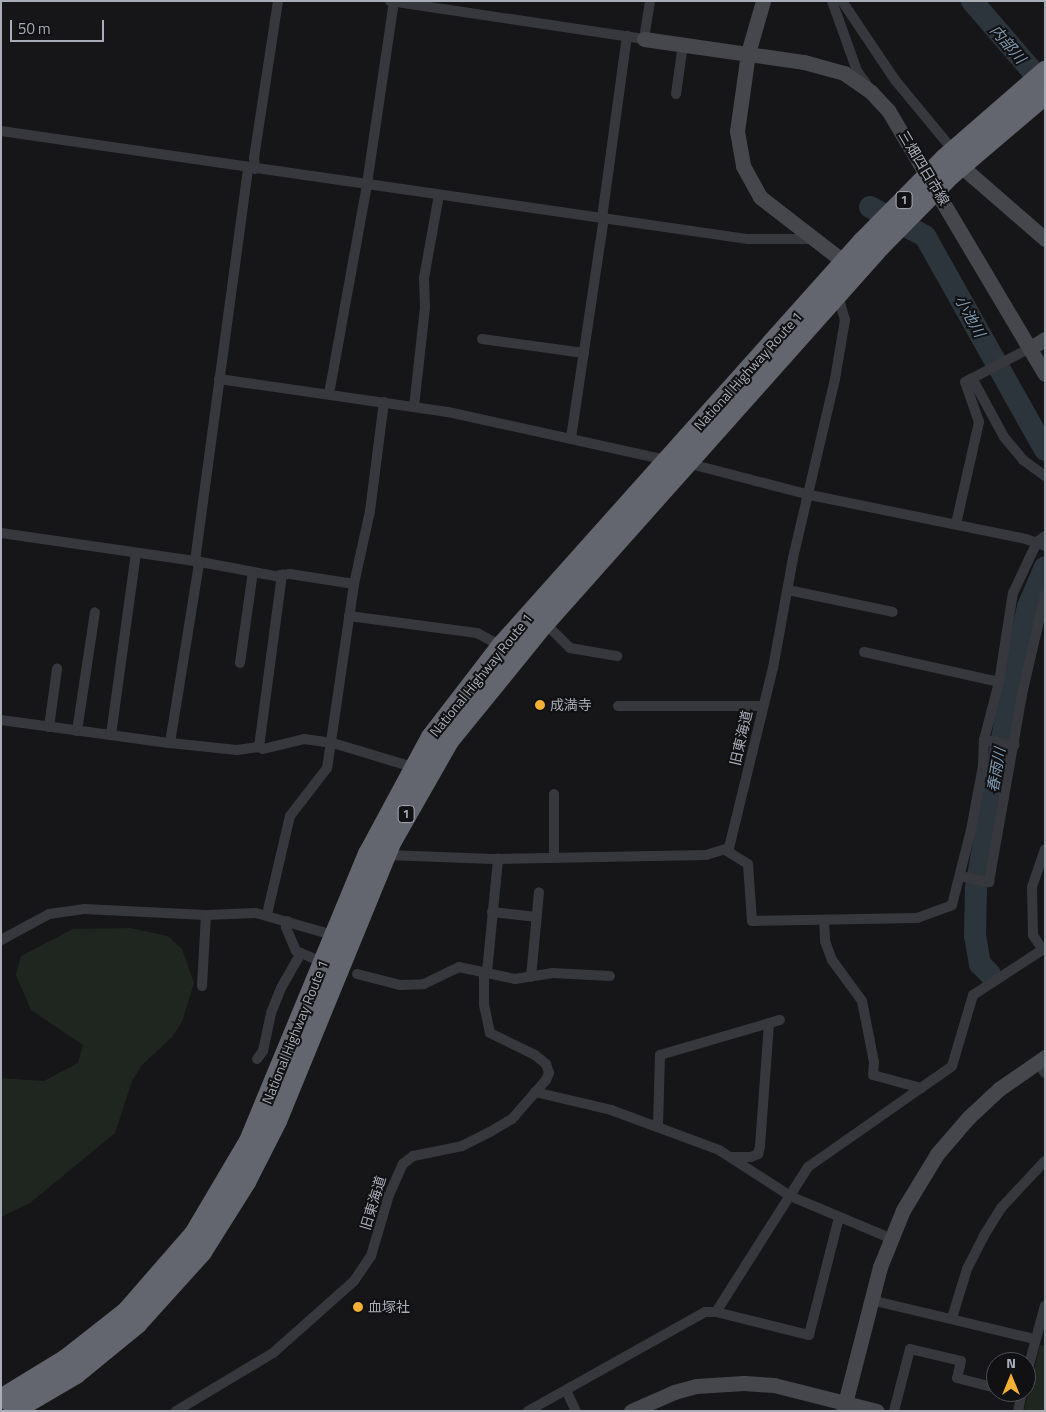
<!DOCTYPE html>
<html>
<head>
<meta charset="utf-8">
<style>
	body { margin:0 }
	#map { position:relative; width:1046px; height:1412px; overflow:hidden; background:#161618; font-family:"Titillium Web","Noto Sans JP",sans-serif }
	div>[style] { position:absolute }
	.green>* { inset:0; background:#1e261f }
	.river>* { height:22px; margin:-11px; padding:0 11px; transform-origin:11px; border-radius:11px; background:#2c353c }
	.street>* { height:10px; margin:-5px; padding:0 5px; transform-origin:5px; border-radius:5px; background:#37383d }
	.secondary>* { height:15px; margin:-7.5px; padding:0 7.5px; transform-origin:7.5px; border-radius:7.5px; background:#45474d }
	.highway>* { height:20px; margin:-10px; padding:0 10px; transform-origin:10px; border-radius:10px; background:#63666e }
	.highway-bridge>* { height:20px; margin:-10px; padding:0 10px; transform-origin:10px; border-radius:10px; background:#63666e }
	.dots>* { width:14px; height:14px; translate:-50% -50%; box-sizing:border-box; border:2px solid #111113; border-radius:50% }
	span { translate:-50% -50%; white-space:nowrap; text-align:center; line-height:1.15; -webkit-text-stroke:4px #111113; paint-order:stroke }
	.shield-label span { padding:1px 4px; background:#111113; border:1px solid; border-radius:4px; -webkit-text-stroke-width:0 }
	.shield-label { font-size:12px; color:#a8adb8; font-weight:700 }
	.street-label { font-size:14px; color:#a8adb8 }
	.poi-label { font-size:14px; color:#a8adb8 }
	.left { translate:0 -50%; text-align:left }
	.water-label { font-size:15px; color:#7f9bb3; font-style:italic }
	.frame { position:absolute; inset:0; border:2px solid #a8adb8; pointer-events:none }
	.north { position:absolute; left:986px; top:1352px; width:50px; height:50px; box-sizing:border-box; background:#111113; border:1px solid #4d4f55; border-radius:50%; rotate:0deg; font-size:14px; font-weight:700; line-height:20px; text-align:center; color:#a8adb8 }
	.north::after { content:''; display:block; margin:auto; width:18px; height:22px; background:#f2b134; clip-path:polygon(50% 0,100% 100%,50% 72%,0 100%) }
	.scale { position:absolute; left:10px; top:20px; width:94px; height:22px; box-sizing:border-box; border:2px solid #a8adb8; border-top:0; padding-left:6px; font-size:15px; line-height:18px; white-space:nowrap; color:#a8adb8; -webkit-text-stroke:4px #111113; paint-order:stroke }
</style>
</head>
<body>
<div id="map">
	<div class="green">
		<div style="clip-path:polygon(130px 928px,168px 936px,182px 949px,194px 983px,182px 1022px,172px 1037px,142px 1065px,132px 1081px,115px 1133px,30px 1203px,1px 1217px,1px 1078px,44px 1081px,78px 1063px,83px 1045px,31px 1010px,16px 975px,21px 956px,73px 929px)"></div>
		<div style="clip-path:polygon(1040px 1345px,1045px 1346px,1045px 1411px,1024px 1411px)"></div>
	</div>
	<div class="river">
		<div style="left:972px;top:1px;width:112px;rotate:49.3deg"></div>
		<div style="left:870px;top:207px;width:62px;rotate:27.8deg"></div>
		<div style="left:925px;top:236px;width:245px;rotate:60.7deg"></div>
		<div style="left:990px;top:974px;width:14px;rotate:-135deg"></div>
		<div style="left:980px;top:964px;width:28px;rotate:-100deg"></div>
		<div style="left:975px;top:936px;width:48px;rotate:-88.8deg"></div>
		<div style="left:976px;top:888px;width:216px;rotate:-80.1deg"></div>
		<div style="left:1013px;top:675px;width:70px;rotate:-77.6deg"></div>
		<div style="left:1028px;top:607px;width:43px;rotate:-67deg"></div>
	</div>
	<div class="street">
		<div style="left:390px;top:1px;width:257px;rotate:8.5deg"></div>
		<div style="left:644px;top:39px;width:38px;rotate:-81deg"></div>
		<div style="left:832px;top:1px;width:74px;rotate:70.3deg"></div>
		<div style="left:857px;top:71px;width:17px;rotate:54deg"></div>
		<div style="left:842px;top:1px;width:95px;rotate:56.1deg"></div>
		<div style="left:895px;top:80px;width:91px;rotate:50.4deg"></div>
		<div style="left:676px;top:94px;width:50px;rotate:-82deg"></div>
		<div style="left:1px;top:131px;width:755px;rotate:8.23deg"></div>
		<div style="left:748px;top:239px;width:67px"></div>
		<div style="left:255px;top:169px;width:11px;rotate:-95deg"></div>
		<div style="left:254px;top:158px;width:159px;rotate:-81.3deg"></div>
		<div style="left:602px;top:218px;width:184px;rotate:-82.2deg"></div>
		<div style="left:482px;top:339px;width:103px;rotate:7.8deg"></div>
		<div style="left:972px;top:378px;width:67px;rotate:61.5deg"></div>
		<div style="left:1004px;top:437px;width:30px;rotate:50deg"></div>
		<div style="left:1023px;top:460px;width:27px;rotate:36deg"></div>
		<div style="left:219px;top:379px;width:231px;rotate:8.2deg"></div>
		<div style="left:448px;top:412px;width:224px;rotate:12.4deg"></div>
		<div style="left:329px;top:394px;width:213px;rotate:-79.7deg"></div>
		<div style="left:367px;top:184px;width:184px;rotate:-81.6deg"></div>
		<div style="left:414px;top:407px;width:101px;rotate:-83.7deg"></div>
		<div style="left:425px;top:307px;width:29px;rotate:-92deg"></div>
		<div style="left:424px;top:278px;width:84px;rotate:-79.8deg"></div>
		<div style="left:571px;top:438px;width:222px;rotate:-81.5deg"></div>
		<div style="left:687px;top:463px;width:127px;rotate:14.6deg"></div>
		<div style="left:810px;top:495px;width:220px;rotate:11.5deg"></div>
		<div style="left:1026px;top:539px;width:20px;rotate:20deg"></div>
		<div style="left:956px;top:524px;width:105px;rotate:-77.3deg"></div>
		<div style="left:979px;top:422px;width:42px;rotate:-109.3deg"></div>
		<div style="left:965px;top:382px;width:76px;rotate:-27.6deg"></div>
		<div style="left:1px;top:533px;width:196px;rotate:8.2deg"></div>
		<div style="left:195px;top:561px;width:81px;rotate:10.6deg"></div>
		<div style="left:275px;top:576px;width:15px;rotate:-8deg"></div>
		<div style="left:290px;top:574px;width:65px;rotate:8.9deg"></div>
		<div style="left:354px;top:584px;width:186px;rotate:98.3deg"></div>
		<div style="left:327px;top:768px;width:61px;rotate:127.6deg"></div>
		<div style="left:290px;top:816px;width:101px;rotate:103.2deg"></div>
		<div style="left:195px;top:561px;width:397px;rotate:-82.3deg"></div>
		<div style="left:354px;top:584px;width:75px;rotate:-77.6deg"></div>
		<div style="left:370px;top:511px;width:110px;rotate:-82.7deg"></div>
		<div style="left:788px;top:590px;width:107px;rotate:11.8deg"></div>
		<div style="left:349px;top:616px;width:129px;rotate:7.6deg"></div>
		<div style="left:477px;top:633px;width:27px;rotate:28deg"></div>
		<div style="left:545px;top:623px;width:35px;rotate:45deg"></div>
		<div style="left:570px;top:648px;width:48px;rotate:9.7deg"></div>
		<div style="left:864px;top:652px;width:138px;rotate:12.5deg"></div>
		<div style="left:240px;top:663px;width:92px;rotate:-81.9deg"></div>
		<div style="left:618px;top:706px;width:145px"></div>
		<div style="left:1px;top:720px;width:171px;rotate:7.8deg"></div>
		<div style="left:170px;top:743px;width:67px;rotate:6deg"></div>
		<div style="left:237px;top:750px;width:22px;rotate:-8deg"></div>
		<div style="left:259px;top:747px;width:174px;rotate:-82.4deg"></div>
		<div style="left:49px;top:727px;width:59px;rotate:-82.1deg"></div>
		<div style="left:77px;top:731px;width:120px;rotate:-81.4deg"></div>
		<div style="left:111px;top:735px;width:184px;rotate:-82.2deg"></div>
		<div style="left:984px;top:740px;width:31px;rotate:9deg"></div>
		<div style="left:170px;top:743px;width:182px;rotate:-80.8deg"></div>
		<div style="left:259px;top:747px;width:4px;rotate:27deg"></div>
		<div style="left:263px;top:749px;width:42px;rotate:-13.7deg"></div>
		<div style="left:304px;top:739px;width:29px;rotate:8deg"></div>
		<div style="left:333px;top:743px;width:87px;rotate:16.8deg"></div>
		<div style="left:727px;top:851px;width:25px;rotate:32deg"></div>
		<div style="left:748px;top:864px;width:57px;rotate:86deg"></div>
		<div style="left:752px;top:921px;width:165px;rotate:-1deg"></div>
		<div style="left:917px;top:918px;width:37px;rotate:-20deg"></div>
		<div style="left:952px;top:905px;width:77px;rotate:-75.8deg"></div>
		<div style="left:971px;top:830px;width:65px;rotate:-79.4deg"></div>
		<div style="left:983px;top:766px;width:26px;rotate:-88deg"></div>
		<div style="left:984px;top:740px;width:60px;rotate:-75.5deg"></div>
		<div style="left:999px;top:682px;width:90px;rotate:-81.1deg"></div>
		<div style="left:1013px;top:593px;width:56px;rotate:-64.8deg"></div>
		<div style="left:1037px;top:542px;width:10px;rotate:-37deg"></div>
		<div style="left:387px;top:855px;width:106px;rotate:2.2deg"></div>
		<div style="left:493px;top:859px;width:213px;rotate:-1.1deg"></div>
		<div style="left:706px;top:855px;width:24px;rotate:-17deg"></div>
		<div style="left:729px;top:848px;width:185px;rotate:-76.3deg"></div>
		<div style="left:773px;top:668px;width:112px;rotate:-79.7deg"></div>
		<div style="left:793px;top:558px;width:184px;rotate:-76.8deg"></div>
		<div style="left:835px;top:379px;width:60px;rotate:-80.4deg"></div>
		<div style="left:845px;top:320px;width:26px;rotate:-106deg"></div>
		<div style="left:554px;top:857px;width:63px;rotate:-90deg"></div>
		<div style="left:960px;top:876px;width:30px;rotate:12deg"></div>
		<div style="left:989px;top:882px;width:191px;rotate:-80deg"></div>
		<div style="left:1022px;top:694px;width:102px;rotate:-76.9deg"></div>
		<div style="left:492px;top:912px;width:45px;rotate:6.3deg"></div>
		<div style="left:824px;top:920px;width:21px;rotate:87deg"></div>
		<div style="left:825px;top:941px;width:20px;rotate:70deg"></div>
		<div style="left:832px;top:960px;width:51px;rotate:53.8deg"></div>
		<div style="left:862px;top:1001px;width:62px;rotate:78.9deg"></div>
		<div style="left:874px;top:1062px;width:13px;rotate:94deg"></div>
		<div style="left:873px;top:1075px;width:50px;rotate:15.2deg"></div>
		<div style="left:1px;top:940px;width:55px;rotate:-28.4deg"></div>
		<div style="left:49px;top:914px;width:35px;rotate:-8deg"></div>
		<div style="left:84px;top:909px;width:122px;rotate:2.8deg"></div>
		<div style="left:206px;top:915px;width:50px;rotate:-2.3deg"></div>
		<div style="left:256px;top:913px;width:83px;rotate:16deg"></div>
		<div style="left:1043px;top:950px;width:18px;rotate:-124deg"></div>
		<div style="left:1033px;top:935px;width:48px;rotate:-91.2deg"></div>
		<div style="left:1032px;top:887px;width:40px;rotate:-71.1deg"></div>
		<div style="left:301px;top:953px;width:13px;rotate:23deg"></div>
		<div style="left:487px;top:972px;width:114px;rotate:-84.4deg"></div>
		<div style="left:357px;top:974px;width:44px;rotate:14.3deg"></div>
		<div style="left:400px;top:985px;width:24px;rotate:-2deg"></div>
		<div style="left:424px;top:984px;width:39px;rotate:-26deg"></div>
		<div style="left:459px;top:967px;width:57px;rotate:12.1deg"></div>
		<div style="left:515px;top:979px;width:37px;rotate:-9deg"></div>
		<div style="left:552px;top:973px;width:58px;rotate:3deg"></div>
		<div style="left:531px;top:977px;width:85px;rotate:-84.6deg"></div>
		<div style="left:202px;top:986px;width:71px;rotate:-86.8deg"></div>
		<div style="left:257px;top:1059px;width:10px;rotate:-53deg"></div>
		<div style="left:263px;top:1051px;width:39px;rotate:-78deg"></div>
		<div style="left:271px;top:1013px;width:27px;rotate:-68deg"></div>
		<div style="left:281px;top:988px;width:40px;rotate:-60.3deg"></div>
		<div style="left:301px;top:953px;width:5px;rotate:-158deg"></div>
		<div style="left:296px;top:951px;width:26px;rotate:-113deg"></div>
		<div style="left:286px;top:927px;width:6px;rotate:-72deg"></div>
		<div style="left:1037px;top:1062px;width:14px;rotate:54deg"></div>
		<div style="left:535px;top:1092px;width:78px;rotate:13.3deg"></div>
		<div style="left:611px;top:1110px;width:115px;rotate:20.3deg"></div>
		<div style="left:719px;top:1150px;width:85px;rotate:32.9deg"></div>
		<div style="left:790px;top:1196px;width:108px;rotate:22.8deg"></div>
		<div style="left:658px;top:1126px;width:71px;rotate:-88.4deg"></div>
		<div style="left:660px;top:1055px;width:125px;rotate:-16.3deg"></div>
		<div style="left:733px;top:1157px;width:18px"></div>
		<div style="left:751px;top:1157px;width:8px;rotate:-23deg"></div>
		<div style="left:758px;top:1154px;width:8px;rotate:-76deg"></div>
		<div style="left:760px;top:1146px;width:123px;rotate:-85.8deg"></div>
		<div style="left:871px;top:1300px;width:169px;rotate:13.4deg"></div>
		<div style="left:716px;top:1312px;width:172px;rotate:-57.6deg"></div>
		<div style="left:808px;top:1167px;width:176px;rotate:-35deg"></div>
		<div style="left:952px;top:1066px;width:74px;rotate:-73.5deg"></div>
		<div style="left:973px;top:995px;width:86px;rotate:-33.1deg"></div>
		<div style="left:952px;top:1318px;width:51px;rotate:-73deg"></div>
		<div style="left:967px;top:1269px;width:36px;rotate:-63deg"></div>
		<div style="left:983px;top:1237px;width:34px;rotate:-58deg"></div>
		<div style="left:1001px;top:1208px;width:64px;rotate:-46.9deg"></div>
		<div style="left:1026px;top:1376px;width:73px;rotate:-75deg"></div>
		<div style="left:566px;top:1390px;width:23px;rotate:65deg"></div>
		<div style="left:1010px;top:1392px;width:12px;rotate:14deg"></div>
		<div style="left:176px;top:1411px;width:113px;rotate:-30.9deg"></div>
		<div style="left:273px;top:1353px;width:108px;rotate:-41.6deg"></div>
		<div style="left:354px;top:1281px;width:30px;rotate:-56deg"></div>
		<div style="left:371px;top:1256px;width:64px;rotate:-73.6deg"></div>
		<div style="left:389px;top:1195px;width:34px;rotate:-66deg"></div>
		<div style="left:403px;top:1164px;width:13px;rotate:-39deg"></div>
		<div style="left:413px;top:1156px;width:50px;rotate:-11.5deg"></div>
		<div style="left:462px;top:1146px;width:31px;rotate:-27deg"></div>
		<div style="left:490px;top:1132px;width:26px;rotate:-31deg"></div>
		<div style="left:512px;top:1119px;width:52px;rotate:-48.9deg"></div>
		<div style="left:546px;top:1080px;width:8px;rotate:-67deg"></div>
		<div style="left:549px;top:1073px;width:9px;rotate:-108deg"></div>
		<div style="left:546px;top:1064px;width:14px;rotate:-141deg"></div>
		<div style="left:535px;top:1055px;width:50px;rotate:-153.9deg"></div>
		<div style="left:490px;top:1033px;width:29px;rotate:-102deg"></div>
		<div style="left:484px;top:1005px;width:34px;rotate:-90deg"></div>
		<div style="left:528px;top:1411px;width:203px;rotate:-29.2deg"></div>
		<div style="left:705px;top:1312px;width:11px"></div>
		<div style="left:716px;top:1312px;width:96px;rotate:13.9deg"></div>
		<div style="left:809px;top:1335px;width:122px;rotate:-75.7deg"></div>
		<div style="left:894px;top:1411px;width:64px;rotate:-75.5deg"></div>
		<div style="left:910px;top:1349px;width:52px;rotate:13.2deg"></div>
		<div style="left:961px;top:1361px;width:17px;rotate:103deg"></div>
		<div style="left:957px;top:1378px;width:40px;rotate:14.4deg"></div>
		<div style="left:1018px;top:1411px;width:19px;rotate:-78deg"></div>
	</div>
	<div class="secondary">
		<div style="left:763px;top:1px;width:54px;rotate:106.1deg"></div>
		<div style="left:748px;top:53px;width:79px;rotate:98deg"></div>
		<div style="left:737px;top:131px;width:36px;rotate:80deg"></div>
		<div style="left:743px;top:166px;width:35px;rotate:61deg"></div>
		<div style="left:760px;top:197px;width:106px;rotate:37.7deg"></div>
		<div style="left:644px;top:39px;width:162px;rotate:8.2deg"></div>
		<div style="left:804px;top:62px;width:41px;rotate:15.4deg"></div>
		<div style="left:844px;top:73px;width:33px;rotate:35deg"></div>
		<div style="left:871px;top:92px;width:25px;rotate:47deg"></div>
		<div style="left:888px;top:110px;width:307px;rotate:59.3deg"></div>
		<div style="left:961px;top:166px;width:111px;rotate:41deg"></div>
		<div style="left:1032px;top:347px;width:15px;rotate:-32deg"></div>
		<div style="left:631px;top:1411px;width:47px;rotate:-23.8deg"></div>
		<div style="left:674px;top:1392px;width:23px;rotate:-15deg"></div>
		<div style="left:696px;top:1386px;width:48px;rotate:-3.6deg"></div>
		<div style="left:744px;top:1383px;width:30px;rotate:4deg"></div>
		<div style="left:774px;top:1385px;width:106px;rotate:14.2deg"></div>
		<div style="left:843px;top:1411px;width:149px;rotate:-75.6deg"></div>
		<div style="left:880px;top:1267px;width:61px;rotate:-68deg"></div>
		<div style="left:903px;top:1210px;width:66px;rotate:-58.7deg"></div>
		<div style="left:937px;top:1154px;width:48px;rotate:-49.3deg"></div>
		<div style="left:968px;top:1118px;width:42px;rotate:-43.1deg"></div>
		<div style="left:999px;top:1089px;width:56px;rotate:-34.8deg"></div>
	</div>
	<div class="highway">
		<div style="left:945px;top:158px;width:133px;rotate:-41deg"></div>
		<div style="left:951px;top:175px;width:123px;rotate:-40.4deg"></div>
		<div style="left:1px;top:1399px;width:76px;rotate:-31.6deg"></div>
		<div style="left:66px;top:1359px;width:76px;rotate:-38.1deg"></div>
		<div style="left:126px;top:1312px;width:103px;rotate:-48.9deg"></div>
		<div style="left:194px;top:1234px;width:108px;rotate:-59.4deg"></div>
		<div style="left:249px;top:1141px;width:311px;rotate:-67.5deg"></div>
		<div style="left:368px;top:854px;width:133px;rotate:-61.7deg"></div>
		<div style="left:431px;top:737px;width:115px;rotate:-52.4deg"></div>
		<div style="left:501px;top:646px;width:542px;rotate:-48.22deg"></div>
		<div style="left:13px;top:1411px;width:73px;rotate:-30.4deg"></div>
		<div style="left:76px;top:1374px;width:79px;rotate:-39.3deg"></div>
		<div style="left:137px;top:1324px;width:97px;rotate:-47.9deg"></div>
		<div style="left:202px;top:1252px;width:83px;rotate:-57.8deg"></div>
		<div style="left:246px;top:1182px;width:68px;rotate:-63.1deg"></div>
		<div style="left:277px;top:1121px;width:303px;rotate:-67.7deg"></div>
		<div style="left:392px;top:841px;width:115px;rotate:-60.3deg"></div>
		<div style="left:449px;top:741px;width:152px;rotate:-50.9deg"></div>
		<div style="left:545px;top:623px;width:497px;rotate:-48.3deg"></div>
	</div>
	<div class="highway-bridge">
		<div style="left:862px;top:242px;width:118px;rotate:-45.3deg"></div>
		<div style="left:875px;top:252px;width:108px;rotate:-45.4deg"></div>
	</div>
	<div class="dots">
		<div style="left:540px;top:705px;background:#f2b134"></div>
		<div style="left:358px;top:1307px;background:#f2b134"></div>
	</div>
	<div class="shield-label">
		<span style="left:904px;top:200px">1</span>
		<span style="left:406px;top:814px">1</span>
	</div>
	<div class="street-label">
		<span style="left:924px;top:168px;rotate:59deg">三畑四日市線</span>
		<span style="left:748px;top:371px;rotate:-48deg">National Highway Route 1</span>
		<span style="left:481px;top:675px;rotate:-51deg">National Highway Route 1</span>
		<span style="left:741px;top:738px;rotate:-77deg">旧東海道</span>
		<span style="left:295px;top:1032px;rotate:-68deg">National Highway Route 1</span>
		<span style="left:373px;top:1203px;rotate:-73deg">旧東海道</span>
	</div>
	<div class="poi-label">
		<span class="left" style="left:550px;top:705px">成満寺</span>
		<span class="left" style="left:368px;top:1307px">血塚社</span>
	</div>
	<div class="water-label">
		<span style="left:1008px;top:44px;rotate:49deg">内部川</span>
		<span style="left:970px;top:316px;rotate:61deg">小池川</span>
		<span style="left:996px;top:770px;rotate:-80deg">春雨川</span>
	</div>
	<div class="frame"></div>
	<div class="north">N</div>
	<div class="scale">50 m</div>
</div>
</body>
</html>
